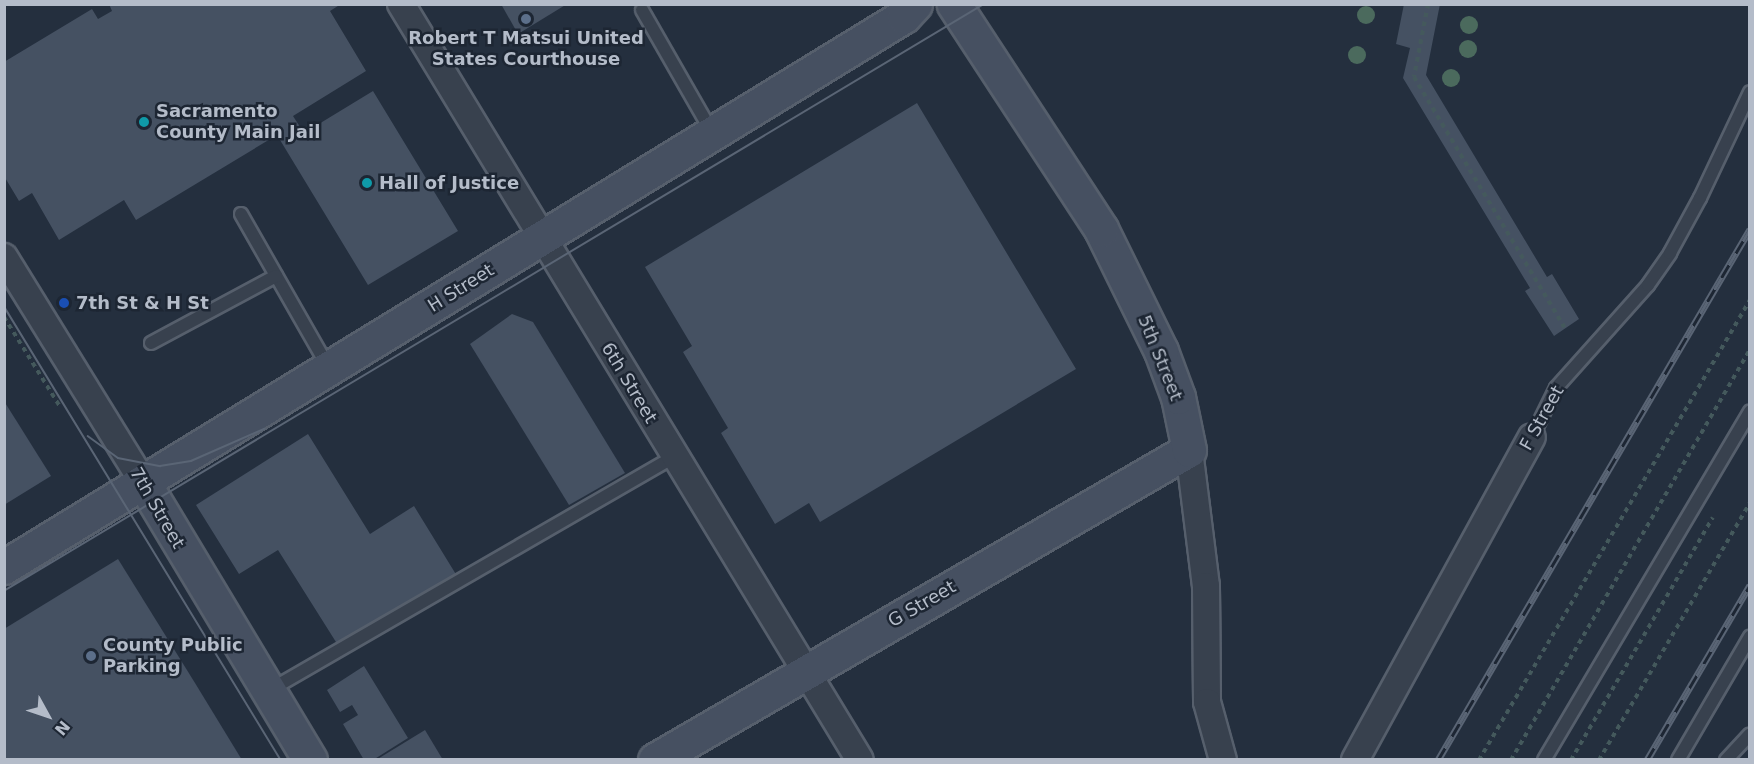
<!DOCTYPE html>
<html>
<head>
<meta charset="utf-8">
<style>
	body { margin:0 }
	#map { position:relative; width:1754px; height:764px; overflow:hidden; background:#242f3e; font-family:"DejaVu Sans",sans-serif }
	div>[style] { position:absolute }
	.building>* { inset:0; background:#455162 }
	.path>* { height:4px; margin-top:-2px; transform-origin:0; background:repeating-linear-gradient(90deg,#44595c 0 4.5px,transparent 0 9px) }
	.roads { filter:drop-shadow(2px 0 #565f6c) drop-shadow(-2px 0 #565f6c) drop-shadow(0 2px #565f6c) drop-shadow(0 -2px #565f6c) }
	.service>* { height:12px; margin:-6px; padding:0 6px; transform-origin:6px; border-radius:6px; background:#38414e }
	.minor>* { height:26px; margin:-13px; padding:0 13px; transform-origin:13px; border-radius:13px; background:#38414e }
	.secondary>* { height:33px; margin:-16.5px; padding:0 16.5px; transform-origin:16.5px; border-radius:16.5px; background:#465061 }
	.tram>* { height:1.5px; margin:-0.75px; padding:0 0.75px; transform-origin:0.75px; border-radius:0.75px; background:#5a6575 }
	.rail>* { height:7px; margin-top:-3.5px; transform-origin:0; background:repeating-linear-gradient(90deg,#1d2633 0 14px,#5a6575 0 28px); box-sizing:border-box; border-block:2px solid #5a6575 }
	.trees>* { width:18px; height:18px; margin:-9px; border-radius:50%; background:#4b6a5d }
	.dots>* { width:16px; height:16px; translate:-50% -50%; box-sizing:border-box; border:3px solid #1d2633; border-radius:50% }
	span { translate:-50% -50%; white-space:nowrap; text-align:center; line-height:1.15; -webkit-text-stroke:5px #1d2633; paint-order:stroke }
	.poi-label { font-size:18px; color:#b4bcc9; font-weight:700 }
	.left { translate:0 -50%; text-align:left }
	.street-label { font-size:18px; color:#b4bcc9 }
	.frame { position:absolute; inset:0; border:6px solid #b4bcc9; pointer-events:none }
	.north { position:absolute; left:18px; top:686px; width:60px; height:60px; -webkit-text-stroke:4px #1d2633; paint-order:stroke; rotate:130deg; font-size:16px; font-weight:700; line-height:24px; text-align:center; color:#b4bcc9 }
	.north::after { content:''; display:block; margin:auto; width:21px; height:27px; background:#b4bcc9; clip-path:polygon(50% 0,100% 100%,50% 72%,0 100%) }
</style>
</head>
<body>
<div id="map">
	<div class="building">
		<div style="clip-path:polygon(109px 4px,341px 4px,330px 11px,366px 71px,293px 116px,304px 133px,373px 91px,458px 231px,368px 285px,277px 135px,136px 220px,124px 200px,59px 240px,32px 193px,19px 201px,4px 176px,4px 62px,92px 9px,98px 19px,112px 11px)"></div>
		<div style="clip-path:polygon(501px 4px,567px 4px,518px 34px)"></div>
		<div style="clip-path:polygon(1404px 4px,1440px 4px,1426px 75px,1547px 277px,1552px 274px,1579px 319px,1554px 336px,1525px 291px,1530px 288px,1403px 78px,1410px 48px,1396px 44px)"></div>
		<div style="clip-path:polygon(917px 103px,1076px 369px,820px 522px,809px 503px,775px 524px,721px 433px,728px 428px,683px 352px,692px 346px,645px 267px)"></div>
		<div style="clip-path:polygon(512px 314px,533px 322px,625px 473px,569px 505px,470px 344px)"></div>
		<div style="clip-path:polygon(4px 401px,51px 476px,4px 505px)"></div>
		<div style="clip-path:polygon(308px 434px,370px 534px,414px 506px,457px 576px,341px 650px,278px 550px,239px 574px,196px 505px)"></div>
		<div style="clip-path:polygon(118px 559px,195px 683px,242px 760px,4px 760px,4px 629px)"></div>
		<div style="clip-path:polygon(364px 666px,408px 738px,373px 760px,364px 760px,343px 724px,358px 715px,352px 705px,340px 712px,327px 690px)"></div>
		<div style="clip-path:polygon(425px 730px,443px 760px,376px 760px)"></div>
	</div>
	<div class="path">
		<div style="left:1428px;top:4px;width:74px;rotate:100.9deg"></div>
		<div style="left:1414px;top:77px;width:292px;rotate:59deg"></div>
		<div style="left:4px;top:317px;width:104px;rotate:58deg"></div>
		<div style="left:1479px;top:760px;width:534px;rotate:-59.5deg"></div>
		<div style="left:1511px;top:760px;width:475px;rotate:-59.8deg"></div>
		<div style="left:1571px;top:760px;width:281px;rotate:-59.7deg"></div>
		<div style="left:1599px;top:760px;width:298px;rotate:-59.6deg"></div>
	</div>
	<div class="roads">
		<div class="service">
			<div style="left:642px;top:10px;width:141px;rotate:60.2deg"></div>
			<div style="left:241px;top:214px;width:177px;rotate:60.3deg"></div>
			<div style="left:151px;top:343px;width:142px;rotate:-28.2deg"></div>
			<div style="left:1532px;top:437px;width:55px;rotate:-63.9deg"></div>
			<div style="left:1556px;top:388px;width:138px;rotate:-48.2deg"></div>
			<div style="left:1648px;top:285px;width:39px;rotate:-55deg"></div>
			<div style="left:1670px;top:253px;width:63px;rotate:-61.4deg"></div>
			<div style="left:1700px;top:198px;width:117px;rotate:-64.7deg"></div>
			<div style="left:270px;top:690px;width:466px;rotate:-30deg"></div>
			<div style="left:1544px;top:760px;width:405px;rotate:-59.4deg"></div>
			<div style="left:1678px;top:760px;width:143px;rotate:-59.7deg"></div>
			<div style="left:1726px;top:760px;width:35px;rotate:-47deg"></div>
		</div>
		<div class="minor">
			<div style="left:401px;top:4px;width:884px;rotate:58.74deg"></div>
			<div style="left:4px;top:257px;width:264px;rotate:58.3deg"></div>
			<div style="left:1189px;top:450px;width:137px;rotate:82.9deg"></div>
			<div style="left:1206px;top:586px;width:116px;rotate:89.5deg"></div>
			<div style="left:1207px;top:702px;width:60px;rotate:74.6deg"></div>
			<div style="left:1355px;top:760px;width:368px;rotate:-61.3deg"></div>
		</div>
		<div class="secondary">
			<div style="left:143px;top:482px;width:324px;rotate:59deg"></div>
			<div style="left:4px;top:567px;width:1055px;rotate:-31.48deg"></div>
			<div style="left:904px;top:16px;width:16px;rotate:-47deg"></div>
			<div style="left:655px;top:760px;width:617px;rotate:-30.14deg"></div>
			<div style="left:1189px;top:450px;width:54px;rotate:-101.7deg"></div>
			<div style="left:1178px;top:397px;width:49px;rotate:-110.3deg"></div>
			<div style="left:1161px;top:351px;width:136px;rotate:-116.2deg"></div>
			<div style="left:1101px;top:229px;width:269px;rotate:-123.2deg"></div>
		</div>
	</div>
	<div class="tram">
		<div style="left:4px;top:306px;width:532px;rotate:58.61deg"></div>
		<div style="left:88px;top:436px;width:37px;rotate:36deg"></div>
		<div style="left:118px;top:458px;width:43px;rotate:10.8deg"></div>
		<div style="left:160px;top:466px;width:31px;rotate:-9deg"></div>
		<div style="left:191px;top:461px;width:80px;rotate:-23.7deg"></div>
		<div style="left:4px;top:591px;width:1142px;rotate:-30.92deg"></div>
	</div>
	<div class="rail">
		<div style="left:1438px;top:760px;width:616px;rotate:-59.56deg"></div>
		<div style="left:1647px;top:760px;width:203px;rotate:-59.5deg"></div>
	</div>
	<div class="trees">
		<div style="left:1366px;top:15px"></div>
		<div style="left:1469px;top:25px"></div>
		<div style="left:1468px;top:49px"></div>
		<div style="left:1357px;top:55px"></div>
		<div style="left:1451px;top:78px"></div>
	</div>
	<div class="dots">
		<div style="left:526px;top:19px;background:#5c6f8a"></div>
		<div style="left:144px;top:122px;background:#0f9aa8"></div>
		<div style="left:367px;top:183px;background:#0f9aa8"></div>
		<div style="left:64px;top:303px;background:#1a4fb4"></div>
		<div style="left:91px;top:656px;background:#5c6f8a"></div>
	</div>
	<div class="poi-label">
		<span style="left:526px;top:49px">Robert T Matsui United<br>States Courthouse</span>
		<span class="left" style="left:156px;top:122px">Sacramento<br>County Main Jail</span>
		<span class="left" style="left:379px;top:183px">Hall of Justice</span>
		<span class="left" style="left:76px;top:303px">7th St &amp; H St</span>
		<span class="left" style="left:103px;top:656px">County Public<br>Parking</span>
	</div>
	<div class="street-label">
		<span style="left:461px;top:288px;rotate:-32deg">H Street</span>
		<span style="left:1160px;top:358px;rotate:68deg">5th Street</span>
		<span style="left:629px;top:383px;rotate:59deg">6th Street</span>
		<span style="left:1542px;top:418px;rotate:-61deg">F Street</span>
		<span style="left:157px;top:508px;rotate:60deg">7th Street</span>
		<span style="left:922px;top:604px;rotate:-30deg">G Street</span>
	</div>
	<div class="frame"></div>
	<div class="north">N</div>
</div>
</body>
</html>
